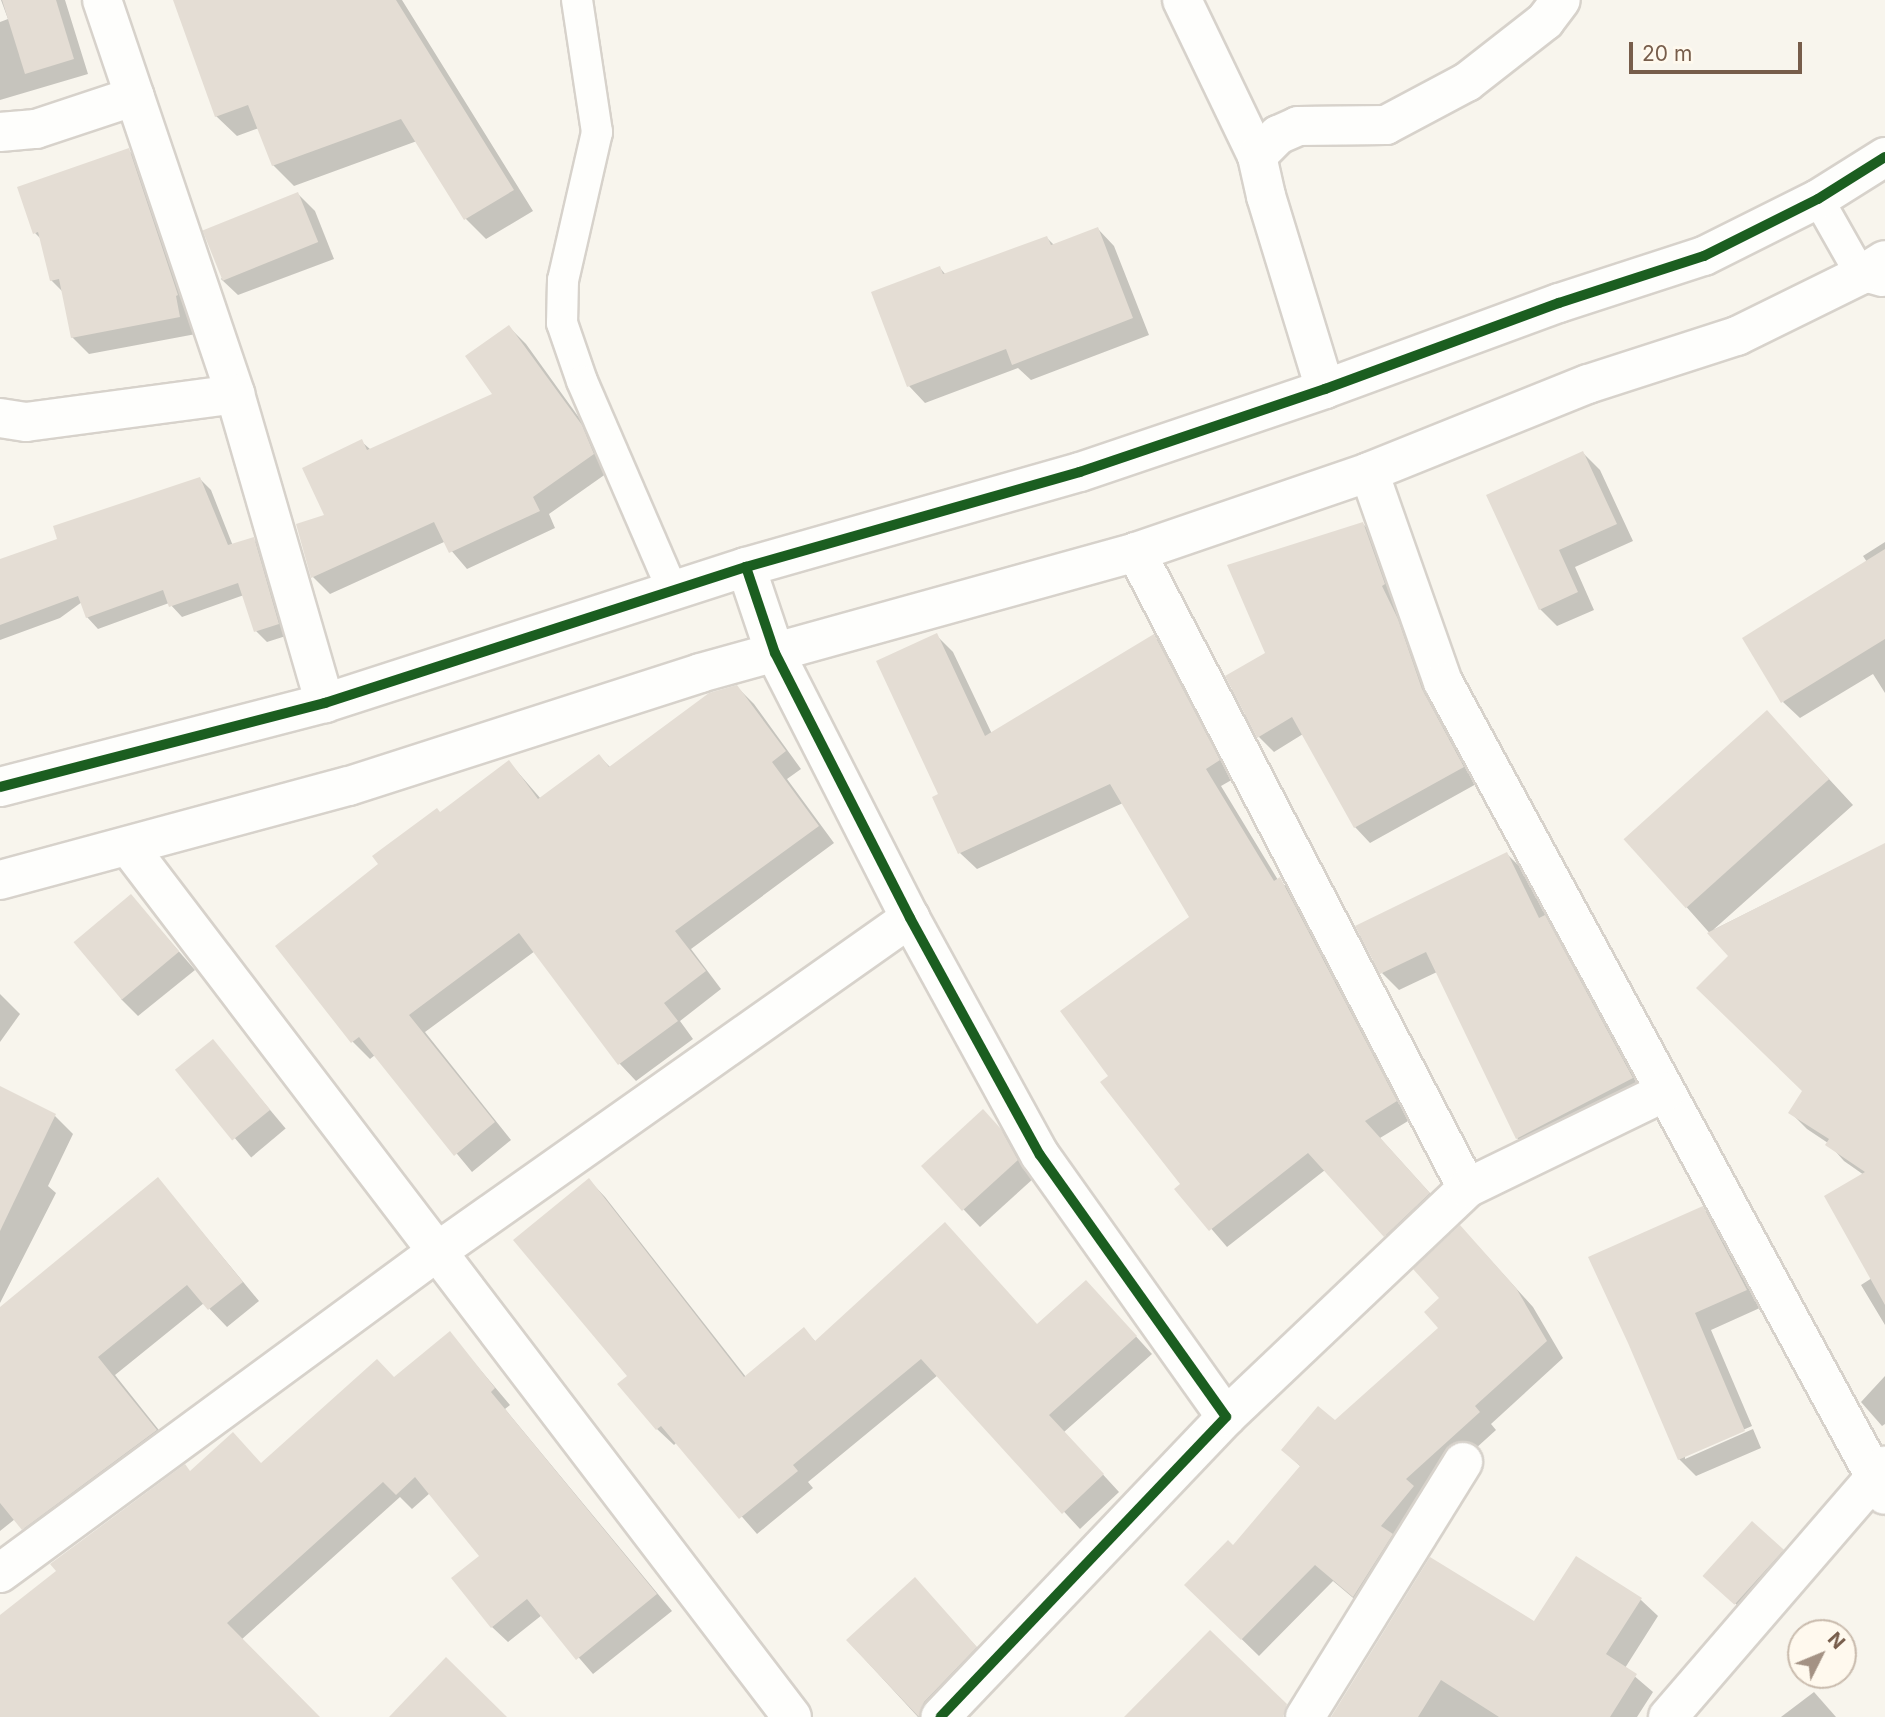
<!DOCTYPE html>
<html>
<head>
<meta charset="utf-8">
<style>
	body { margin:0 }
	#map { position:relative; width:1885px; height:1717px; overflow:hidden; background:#f8f5ed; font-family:Inter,sans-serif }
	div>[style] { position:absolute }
	.shadow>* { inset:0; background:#0003; transform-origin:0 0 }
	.building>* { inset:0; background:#e4ddd4; transform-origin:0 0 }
	.roads { filter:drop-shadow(2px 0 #d7d2cb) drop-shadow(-2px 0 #d7d2cb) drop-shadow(0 2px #d7d2cb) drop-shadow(0 -2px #d7d2cb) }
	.service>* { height:30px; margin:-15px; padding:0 15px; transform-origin:15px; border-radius:15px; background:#fefefc }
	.minor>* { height:38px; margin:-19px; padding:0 19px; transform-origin:19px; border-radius:19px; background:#fefefc }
	.tertiary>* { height:38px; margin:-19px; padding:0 19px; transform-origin:19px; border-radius:19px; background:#fefefc }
	.cycleway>* { height:10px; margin:-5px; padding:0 5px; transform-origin:5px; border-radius:5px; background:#1b5e20 }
	span { translate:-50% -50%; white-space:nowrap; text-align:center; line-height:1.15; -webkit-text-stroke:6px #fff9ee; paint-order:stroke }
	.north { position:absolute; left:1787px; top:1619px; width:70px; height:70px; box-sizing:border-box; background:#fff9ee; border:2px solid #c9bbad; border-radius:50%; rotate:47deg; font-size:19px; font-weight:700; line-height:28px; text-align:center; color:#775d4b }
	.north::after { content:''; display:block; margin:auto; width:24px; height:32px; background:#a49284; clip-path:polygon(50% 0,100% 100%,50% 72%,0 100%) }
	.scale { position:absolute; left:1629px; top:42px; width:173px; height:32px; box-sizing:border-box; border:4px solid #775d4b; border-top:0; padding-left:9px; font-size:21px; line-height:24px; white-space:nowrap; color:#775d4b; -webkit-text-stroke:5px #fff9ee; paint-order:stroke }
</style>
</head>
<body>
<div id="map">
	<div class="shadow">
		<div style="clip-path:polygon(1px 0,65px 0,88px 74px,0 100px,0 22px,8px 19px)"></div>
		<div style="clip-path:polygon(175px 0,402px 0,533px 211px,486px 239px,466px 219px,417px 141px,294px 186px,273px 165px,259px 128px,237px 136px,216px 116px)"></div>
		<div style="clip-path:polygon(128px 150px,145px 166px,196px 334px,89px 354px,72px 337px,63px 292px,51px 280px,42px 240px,35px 233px)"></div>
		<div style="clip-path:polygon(298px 194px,315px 211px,334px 259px,238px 295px,221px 279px)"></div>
		<div style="clip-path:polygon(1098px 229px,1114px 246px,1149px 335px,1031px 380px,1018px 368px,925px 403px,909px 386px,873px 293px,940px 268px,946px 275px,1047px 238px,1055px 246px)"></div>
		<div style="clip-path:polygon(509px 327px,526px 344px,598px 444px,610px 471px,549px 514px,555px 528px,467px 569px,444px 542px,330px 594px,313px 577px,298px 525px,326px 516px,362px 442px,371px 450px,494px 394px)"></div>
		<div style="clip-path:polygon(1583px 453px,1600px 470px,1633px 541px,1575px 567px,1594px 610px,1557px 626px,1540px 609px,1489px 496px)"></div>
		<div style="clip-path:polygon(200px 479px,211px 490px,233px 546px,253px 539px,265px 550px,289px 635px,267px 642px,256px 631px,244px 595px,182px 617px,169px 603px,98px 629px,87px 617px,82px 602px,60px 618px,0 640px,0 561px,60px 540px)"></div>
		<div style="clip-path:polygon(1363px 524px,1378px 539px,1478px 783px,1370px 843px,1355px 827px,1303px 734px,1274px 752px,1259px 737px,1267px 653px)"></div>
		<div style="clip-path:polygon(1885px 542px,1885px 693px,1873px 674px,1800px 718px,1783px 702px,1867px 562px,1863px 556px)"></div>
		<div style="clip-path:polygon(936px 635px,953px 652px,992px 734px,1154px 636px,1170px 653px,1235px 778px,1221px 786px,1278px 880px,1297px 895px,1413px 1118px,1380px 1138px,1446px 1211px,1402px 1252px,1325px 1170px,1227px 1247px,1177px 1189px,1182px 1185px,1110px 1076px,1192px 917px,1123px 803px,977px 869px,960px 853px,940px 795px)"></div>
		<div style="clip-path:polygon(737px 687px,754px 704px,801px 769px,787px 779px,834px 843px,691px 949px,721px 989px,680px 1021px,693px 1039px,636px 1081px,620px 1064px,535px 951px,425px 1032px,511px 1140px,472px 1172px,375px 1055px,370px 1059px,353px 1042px,278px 947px,440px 814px,509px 762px,541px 799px,599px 756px,611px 768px)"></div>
		<div style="clip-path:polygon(1767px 712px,1853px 805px,1713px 930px,1885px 844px,1885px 1325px,1861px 1285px,1872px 1278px,1864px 1175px,1844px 1161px,1828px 1143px,1807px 1129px,1790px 1112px,1804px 1091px,1730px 956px,1626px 839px)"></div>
		<div style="clip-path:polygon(1507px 854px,1524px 871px,1548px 921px,1561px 934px,1649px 1095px,1534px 1154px,1517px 1138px,1437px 972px,1399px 990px,1382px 973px)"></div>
		<div style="clip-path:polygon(131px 896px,195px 970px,138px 1016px,121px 999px)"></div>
		<div style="clip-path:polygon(0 994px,20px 1014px,0 1042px)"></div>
		<div style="left:213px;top:1042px;width:113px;height:45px;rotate:50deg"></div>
		<div style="clip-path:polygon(0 1088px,55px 1116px,73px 1134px,48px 1186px,56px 1193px,0 1303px)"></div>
		<div style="clip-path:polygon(999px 1128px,1017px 1148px,1034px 1178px,980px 1227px,923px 1166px)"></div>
		<div style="clip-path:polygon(158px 1179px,259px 1301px,227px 1327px,204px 1303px,115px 1375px,174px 1449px,41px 1546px,15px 1519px,0 1531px,0 1309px)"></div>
		<div style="clip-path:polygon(589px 1180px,605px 1197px,746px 1377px,804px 1330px,816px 1342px,1037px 1326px,1102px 1299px,1152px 1354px,1064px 1432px,1119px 1492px,1080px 1529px,938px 1375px,808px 1482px,813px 1488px,757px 1534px,677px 1442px,674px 1445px,657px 1429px,629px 1376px)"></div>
		<div style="clip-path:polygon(1703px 1208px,1719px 1225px,1762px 1307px,1711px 1330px,1752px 1426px,1685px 1455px,1685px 1459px,1753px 1429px,1761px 1448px,1696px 1476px,1679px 1459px)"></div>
		<div style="clip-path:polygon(1476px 1244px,1533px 1307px,1563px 1358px,1491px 1424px,1496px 1430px,1422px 1497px,1371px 1613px,1333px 1581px,1259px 1656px,1186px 1585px,1233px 1547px,1301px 1467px,1283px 1450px,1335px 1423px,1440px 1328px,1442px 1298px)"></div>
		<div style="clip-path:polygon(450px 1334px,510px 1405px,505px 1409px,672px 1611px,593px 1674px,542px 1615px,508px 1642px,492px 1627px,481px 1556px,430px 1493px,412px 1509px,400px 1497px,241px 1640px,318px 1717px,0 1717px,0 1618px,191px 1473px,261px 1465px,394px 1379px)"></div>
		<div style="clip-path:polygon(1885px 1376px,1885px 1424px,1882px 1426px,1861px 1402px)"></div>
		<div style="clip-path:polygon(1782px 1551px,1790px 1559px,1745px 1612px,1713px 1584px)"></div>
		<div style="clip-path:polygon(1577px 1558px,1641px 1600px,1658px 1616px,1625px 1668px,1653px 1692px,1637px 1717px,1333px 1717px,1535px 1623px)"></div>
		<div style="clip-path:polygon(931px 1597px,992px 1664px,942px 1717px,918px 1717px,848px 1641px)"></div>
		<div style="clip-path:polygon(1814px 1692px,1836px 1717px,1781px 1717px)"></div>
	</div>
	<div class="building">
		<div style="clip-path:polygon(2px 0,56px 0,74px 59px,25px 74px)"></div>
		<div style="clip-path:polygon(173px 0,396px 0,514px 190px,464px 220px,401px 119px,272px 166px,248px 105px,215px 117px)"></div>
		<div style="clip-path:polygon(129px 148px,178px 295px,176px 296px,180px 317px,71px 338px,59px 279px,50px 281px,38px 232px,33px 234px,17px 187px)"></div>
		<div style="left:298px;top:192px;width:54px;height:103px;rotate:68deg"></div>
		<div style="clip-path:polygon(1098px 227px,1133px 318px,1012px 365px,1006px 349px,907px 387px,871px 292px,940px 266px,943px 274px,1047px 236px,1051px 245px)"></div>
		<div style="clip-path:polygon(509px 325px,582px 425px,594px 454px,533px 497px,540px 511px,449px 553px,434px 522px,311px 578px,296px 524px,324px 515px,302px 468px,362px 439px,367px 450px,492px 394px,465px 356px)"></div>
		<div style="clip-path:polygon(1583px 451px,1617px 524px,1559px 550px,1578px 592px,1539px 610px,1486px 495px)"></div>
		<div style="clip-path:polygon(200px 477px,228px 545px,254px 537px,279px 624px,254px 632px,238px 583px,169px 607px,163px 590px,86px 618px,78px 596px,0 625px,0 559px,57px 539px,53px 526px)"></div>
		<div style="clip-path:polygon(1363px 522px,1385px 584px,1382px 586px,1398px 619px,1422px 689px,1464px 767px,1354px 828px,1292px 717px,1257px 738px,1225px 676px,1265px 653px,1227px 565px)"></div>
		<div style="clip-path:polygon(1885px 549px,1885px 639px,1781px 703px,1742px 638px)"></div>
		<div style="clip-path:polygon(937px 633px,985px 736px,1154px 634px,1220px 760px,1206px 769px,1274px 881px,1280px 877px,1397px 1101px,1365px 1121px,1430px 1193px,1384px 1237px,1308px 1153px,1209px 1231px,1174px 1189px,1180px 1184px,1100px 1082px,1108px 1076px,1060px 1011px,1189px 917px,1110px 784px,958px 854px,932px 797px,938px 794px,876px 661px)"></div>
		<div style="clip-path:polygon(737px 685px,786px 751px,772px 762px,819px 826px,675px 931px,706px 971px,664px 1003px,678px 1021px,618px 1065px,519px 933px,409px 1015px,495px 1122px,454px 1156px,359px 1037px,351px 1043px,275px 946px,378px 864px,372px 856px,437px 808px,440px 812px,509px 760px,538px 799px,599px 754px,609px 767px,709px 693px)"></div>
		<div style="left:1767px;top:710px;width:93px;height:193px;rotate:48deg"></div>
		<div style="clip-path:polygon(1885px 843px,1885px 1305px,1824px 1196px,1865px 1172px,1825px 1145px,1829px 1139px,1788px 1113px,1802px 1091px,1696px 988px,1728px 956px,1707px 933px)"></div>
		<div style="clip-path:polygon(1507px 852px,1539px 918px,1545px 915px,1633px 1078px,1516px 1139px,1426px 952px,1380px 974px,1355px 926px)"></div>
		<div style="left:131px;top:894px;width:75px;height:75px;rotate:50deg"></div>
		<div style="left:213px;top:1039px;width:91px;height:49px;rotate:51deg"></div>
		<div style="clip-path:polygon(0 1086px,56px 1114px,0 1231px)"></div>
		<div style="clip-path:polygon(983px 1109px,1001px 1129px,1018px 1160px,962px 1211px,921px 1166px)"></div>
		<div style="clip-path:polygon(158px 1177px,243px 1282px,208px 1310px,187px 1285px,98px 1357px,157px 1430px,22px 1530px,0 1503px,0 1307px)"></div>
		<div style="clip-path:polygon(589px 1178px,744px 1377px,804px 1327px,815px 1341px,945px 1222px,1037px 1324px,1086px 1280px,1137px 1336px,1049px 1415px,1104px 1474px,1062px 1514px,921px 1359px,793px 1465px,798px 1471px,739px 1519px,661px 1426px,656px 1430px,617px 1384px,627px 1376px,513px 1240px)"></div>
		<div style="clip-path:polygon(1703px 1206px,1747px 1290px,1695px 1313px,1745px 1431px,1678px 1460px,1628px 1343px,1588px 1257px)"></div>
		<div style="clip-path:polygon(1460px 1225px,1516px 1288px,1547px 1341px,1475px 1406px,1480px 1412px,1406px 1479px,1414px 1486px,1381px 1526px,1393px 1534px,1353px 1597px,1315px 1565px,1241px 1640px,1184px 1585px,1228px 1540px,1233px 1545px,1300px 1466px,1281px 1450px,1318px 1406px,1335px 1420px,1438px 1328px,1424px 1312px,1439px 1298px,1413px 1269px)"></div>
		<div style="clip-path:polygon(450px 1331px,495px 1388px,491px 1392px,657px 1594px,576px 1660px,527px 1599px,491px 1628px,451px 1578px,479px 1556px,415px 1477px,396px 1495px,383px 1482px,227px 1623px,320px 1717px,0 1717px,0 1615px,56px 1571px,50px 1564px,185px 1464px,190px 1471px,233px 1432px,261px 1463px,377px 1359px,394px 1377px)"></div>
		<div style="left:1752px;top:1521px;width:43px;height:74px;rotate:42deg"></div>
		<div style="clip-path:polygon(1576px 1556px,1642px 1598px,1606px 1654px,1637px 1674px,1610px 1717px,1499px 1717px,1441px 1680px,1418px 1717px,1331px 1717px,1430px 1557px,1534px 1621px)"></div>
		<div style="clip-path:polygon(915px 1577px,977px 1647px,924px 1702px,919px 1717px,846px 1640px)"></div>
		<div style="clip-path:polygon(1210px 1630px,1287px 1704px,1283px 1717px,1124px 1717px)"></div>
		<div style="clip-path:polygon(446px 1657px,507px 1717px,389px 1717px)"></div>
	</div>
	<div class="roads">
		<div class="service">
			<div style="left:577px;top:0;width:134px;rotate:81.4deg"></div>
			<div style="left:597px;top:132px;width:152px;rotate:102.9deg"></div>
			<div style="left:563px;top:280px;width:43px;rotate:91.3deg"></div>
			<div style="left:562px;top:323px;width:61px;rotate:71deg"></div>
			<div style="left:582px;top:381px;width:229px;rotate:66.6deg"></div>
			<div style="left:1818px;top:199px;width:87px;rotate:60.5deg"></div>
			<div style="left:1861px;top:275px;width:22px;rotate:16deg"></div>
		</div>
		<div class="minor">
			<div style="left:102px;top:0;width:416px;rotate:71.3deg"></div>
			<div style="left:235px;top:394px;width:322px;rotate:73.8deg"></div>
			<div style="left:1182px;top:0;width:173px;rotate:64.3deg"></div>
			<div style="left:0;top:132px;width:36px;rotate:-5deg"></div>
			<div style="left:36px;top:129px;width:104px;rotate:-18.4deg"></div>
			<div style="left:1325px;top:389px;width:202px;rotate:-107deg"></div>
			<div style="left:1266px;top:196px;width:41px;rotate:-102.7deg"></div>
			<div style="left:1257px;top:156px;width:30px;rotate:-45deg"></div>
			<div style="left:1278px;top:135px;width:22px;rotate:-24deg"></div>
			<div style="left:1298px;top:126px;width:88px;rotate:-0.7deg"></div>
			<div style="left:1386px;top:125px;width:92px;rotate:-28deg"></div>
			<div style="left:1467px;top:82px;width:99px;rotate:-38deg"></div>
			<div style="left:1545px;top:21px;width:26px;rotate:-53deg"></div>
			<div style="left:0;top:418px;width:26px;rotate:9deg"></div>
			<div style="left:26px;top:422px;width:211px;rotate:-7.6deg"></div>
			<div style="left:1369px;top:472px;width:223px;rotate:70.6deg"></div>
			<div style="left:1443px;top:682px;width:925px;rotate:61.47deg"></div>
			<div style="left:1136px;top:552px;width:717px;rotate:62.51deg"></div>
			<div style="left:746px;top:567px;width:91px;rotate:71.4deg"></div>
			<div style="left:775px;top:653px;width:297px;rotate:63deg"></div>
			<div style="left:910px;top:918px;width:270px;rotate:61.3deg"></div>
			<div style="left:1040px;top:1155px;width:321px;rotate:54.6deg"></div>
			<div style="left:1226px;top:1417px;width:414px;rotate:133.6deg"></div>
			<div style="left:128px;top:846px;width:1095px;rotate:52.68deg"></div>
			<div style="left:1226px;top:1417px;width:332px;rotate:-43.5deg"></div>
			<div style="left:1467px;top:1188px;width:220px;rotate:-25.9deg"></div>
			<div style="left:0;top:1573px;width:544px;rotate:-36.32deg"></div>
			<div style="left:438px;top:1251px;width:578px;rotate:-35.2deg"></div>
			<div style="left:1305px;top:1717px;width:300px;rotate:-58.2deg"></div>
			<div style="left:1668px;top:1717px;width:332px;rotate:-49.2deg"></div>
		</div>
		<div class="tertiary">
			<div style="left:0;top:787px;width:336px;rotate:-14.5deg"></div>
			<div style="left:325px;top:703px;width:442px;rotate:-17.9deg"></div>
			<div style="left:746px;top:567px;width:347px;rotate:-15.9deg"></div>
			<div style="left:1080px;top:472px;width:259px;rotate:-18.7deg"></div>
			<div style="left:1325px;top:389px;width:249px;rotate:-20.2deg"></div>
			<div style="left:1559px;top:303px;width:152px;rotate:-18deg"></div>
			<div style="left:1704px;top:256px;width:127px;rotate:-26.6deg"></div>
			<div style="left:1818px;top:199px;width:79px;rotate:-32.1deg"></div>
			<div style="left:0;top:880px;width:361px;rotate:-15.1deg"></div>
			<div style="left:349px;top:786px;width:369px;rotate:-17.8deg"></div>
			<div style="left:700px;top:673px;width:452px;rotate:-15.5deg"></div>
			<div style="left:1136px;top:552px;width:246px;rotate:-18.9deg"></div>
			<div style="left:1369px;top:472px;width:236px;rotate:-21.9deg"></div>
			<div style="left:1588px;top:384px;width:157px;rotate:-17.9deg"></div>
			<div style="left:1737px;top:336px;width:138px;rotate:-26.2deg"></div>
			<div style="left:1861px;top:275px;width:28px;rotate:-32deg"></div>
		</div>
	</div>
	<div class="cycleway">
		<div style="left:746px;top:567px;width:91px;rotate:71.4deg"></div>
		<div style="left:775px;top:653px;width:297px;rotate:63deg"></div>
		<div style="left:910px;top:918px;width:270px;rotate:61.3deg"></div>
		<div style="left:1040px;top:1155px;width:321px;rotate:54.6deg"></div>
		<div style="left:1226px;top:1417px;width:414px;rotate:133.6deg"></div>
		<div style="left:0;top:787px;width:336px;rotate:-14.5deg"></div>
		<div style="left:325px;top:703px;width:442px;rotate:-17.9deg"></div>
		<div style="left:746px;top:567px;width:347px;rotate:-15.9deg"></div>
		<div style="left:1080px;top:472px;width:259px;rotate:-18.7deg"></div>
		<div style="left:1325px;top:389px;width:249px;rotate:-20.2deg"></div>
		<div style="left:1559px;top:303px;width:152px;rotate:-18deg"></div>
		<div style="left:1704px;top:256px;width:127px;rotate:-26.6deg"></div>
		<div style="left:1818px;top:199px;width:79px;rotate:-32.1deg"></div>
	</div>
	<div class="north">N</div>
	<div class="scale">20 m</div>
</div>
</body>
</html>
